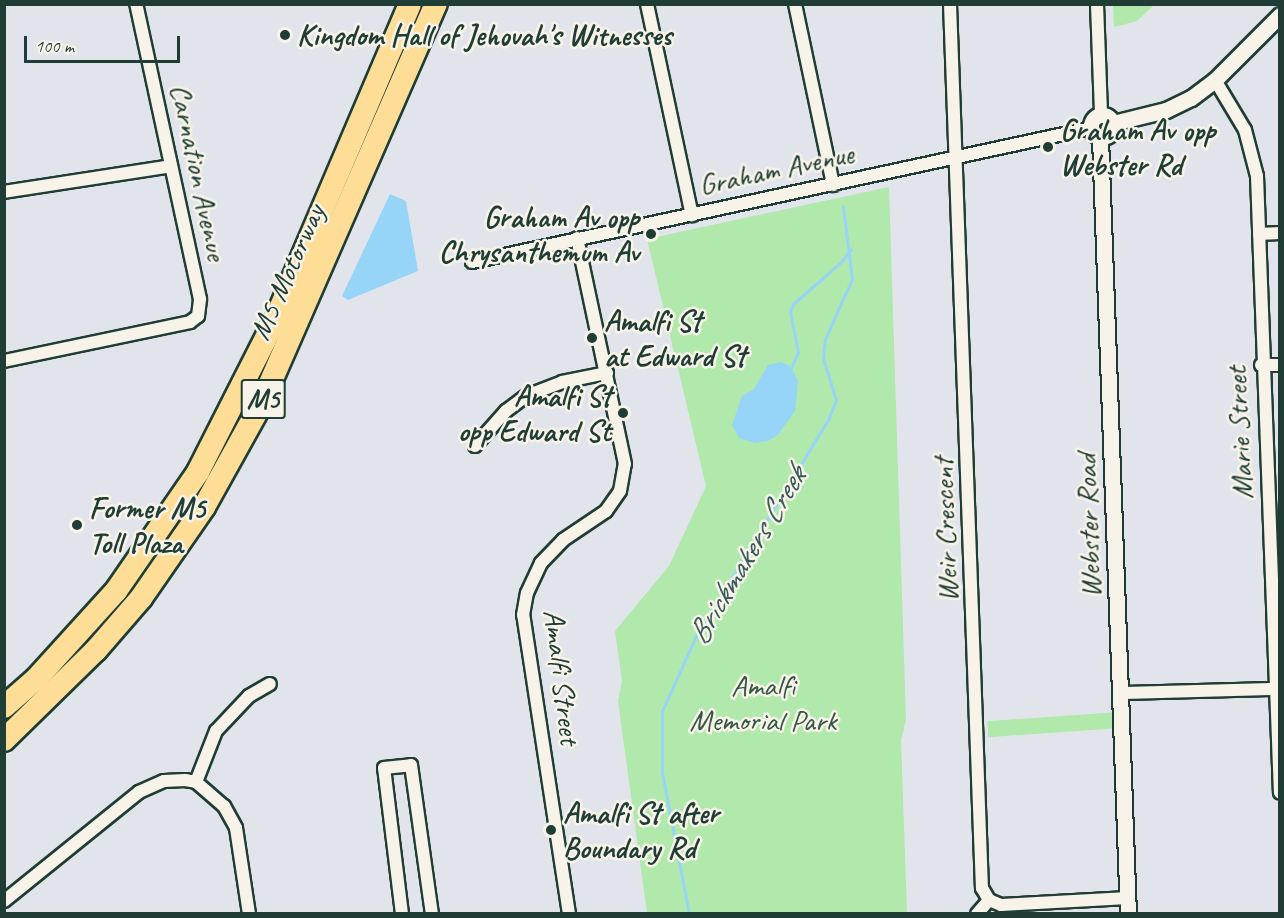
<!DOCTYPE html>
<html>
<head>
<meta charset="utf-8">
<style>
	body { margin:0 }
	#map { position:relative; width:1284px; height:918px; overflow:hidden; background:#e1e5eb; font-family:Caveat,sans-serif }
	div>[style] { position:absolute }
	.green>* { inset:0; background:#b1e8ab; transform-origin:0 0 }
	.water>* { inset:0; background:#96d5f7 }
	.stream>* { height:3px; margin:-1.5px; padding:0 1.5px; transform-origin:1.5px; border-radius:1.5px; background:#96d5f7 }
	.roads { filter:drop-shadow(2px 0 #1f3d34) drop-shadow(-2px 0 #1f3d34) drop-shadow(0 2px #1f3d34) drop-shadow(0 -2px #1f3d34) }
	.minor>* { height:12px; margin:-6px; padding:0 6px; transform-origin:6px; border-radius:6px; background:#f7f3e8 }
	.tertiary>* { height:15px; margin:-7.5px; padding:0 7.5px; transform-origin:7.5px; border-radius:7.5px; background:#f7f3e8 }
	.tertiary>.ring { margin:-7.5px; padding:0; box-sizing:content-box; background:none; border:15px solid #f7f3e8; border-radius:50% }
	.motorway>* { height:22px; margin:-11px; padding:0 11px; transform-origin:11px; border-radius:11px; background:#fedd96 }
	.dots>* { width:16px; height:16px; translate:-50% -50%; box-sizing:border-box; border:3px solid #f7f3e8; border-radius:50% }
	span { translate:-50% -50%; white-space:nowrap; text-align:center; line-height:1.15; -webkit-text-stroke:5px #f7f3e8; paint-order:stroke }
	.shield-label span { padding:2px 4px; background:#f7f3e8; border:2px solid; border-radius:4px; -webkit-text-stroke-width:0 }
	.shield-label { font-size:28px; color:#1f3d34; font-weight:700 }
	.poi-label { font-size:30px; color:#1f3d34; font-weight:700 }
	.left { translate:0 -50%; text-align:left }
	.right { translate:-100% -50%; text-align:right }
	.street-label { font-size:30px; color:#1f3d34 }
	.park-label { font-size:30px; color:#355746 }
	.water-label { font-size:32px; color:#375b5b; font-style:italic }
	.frame { position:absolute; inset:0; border:6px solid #1f3d34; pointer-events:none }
	.scale { position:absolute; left:24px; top:36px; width:156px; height:27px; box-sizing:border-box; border:3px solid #1f3d34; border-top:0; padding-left:8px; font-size:18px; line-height:21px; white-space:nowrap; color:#1f3d34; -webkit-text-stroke:4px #f7f3e8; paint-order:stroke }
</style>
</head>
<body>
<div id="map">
	<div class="green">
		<div style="clip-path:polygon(1113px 5px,1113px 4px,1154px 5px,1137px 21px,1114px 27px)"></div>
		<div style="clip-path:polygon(889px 187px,906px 720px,901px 740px,907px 913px,647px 913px,618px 701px,622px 681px,615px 631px,669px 566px,706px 486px,647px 239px)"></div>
		<div style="left:1119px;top:712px;width:16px;height:132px;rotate:86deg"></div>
	</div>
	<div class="water">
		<div style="clip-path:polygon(390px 194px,406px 201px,418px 271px,348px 300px,342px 296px)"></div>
		<div style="clip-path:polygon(781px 362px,790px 366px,798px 380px,795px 411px,778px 435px,768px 441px,755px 443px,739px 438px,732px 425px,742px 396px,754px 389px,768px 365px)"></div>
	</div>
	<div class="stream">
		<div style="left:791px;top:368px;width:17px;rotate:-66deg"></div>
		<div style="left:798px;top:352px;width:41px;rotate:-101.3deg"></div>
		<div style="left:790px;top:312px;width:9px;rotate:-69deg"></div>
		<div style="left:793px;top:304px;width:64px;rotate:-41.2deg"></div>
		<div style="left:841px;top:262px;width:16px;rotate:-52deg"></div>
		<div style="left:689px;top:914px;width:145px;rotate:-100.8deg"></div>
		<div style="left:662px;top:772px;width:61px;rotate:-90deg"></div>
		<div style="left:662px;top:711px;width:82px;rotate:-65.6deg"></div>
		<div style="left:696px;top:636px;width:253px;rotate:-58.6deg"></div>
		<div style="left:828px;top:420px;width:22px;rotate:-68deg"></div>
		<div style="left:836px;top:400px;width:44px;rotate:-107.2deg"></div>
		<div style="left:823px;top:358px;width:19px;rotate:-84deg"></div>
		<div style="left:825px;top:339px;width:66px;rotate:-65.8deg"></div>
		<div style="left:852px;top:279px;width:73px;rotate:-97.1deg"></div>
	</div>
	<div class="roads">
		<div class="minor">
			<div style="left:647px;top:4px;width:216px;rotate:78deg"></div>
			<div style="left:795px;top:4px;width:185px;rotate:78.1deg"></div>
			<div style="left:950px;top:4px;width:885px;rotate:87.93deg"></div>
			<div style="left:982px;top:888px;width:14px;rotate:60deg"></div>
			<div style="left:989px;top:900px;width:13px;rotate:23deg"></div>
			<div style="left:1001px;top:905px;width:127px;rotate:-3.2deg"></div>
			<div style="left:1097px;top:4px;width:110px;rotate:87.9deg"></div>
			<div style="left:1215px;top:80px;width:58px;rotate:59deg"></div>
			<div style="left:1245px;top:130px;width:48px;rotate:75.4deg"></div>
			<div style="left:1257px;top:176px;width:617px;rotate:87.87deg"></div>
			<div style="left:4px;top:192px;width:169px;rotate:-8.8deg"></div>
			<div style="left:1259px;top:234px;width:21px;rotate:-3deg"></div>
			<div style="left:472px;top:262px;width:633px;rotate:-12.21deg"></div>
			<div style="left:4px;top:361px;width:190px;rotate:-11.8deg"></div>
			<div style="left:190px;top:322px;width:10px;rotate:-37deg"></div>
			<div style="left:198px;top:316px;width:17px;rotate:-83deg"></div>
			<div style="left:200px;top:299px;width:302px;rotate:-102.2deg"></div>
			<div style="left:1261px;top:365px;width:19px"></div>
			<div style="left:475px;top:446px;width:47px;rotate:-48.5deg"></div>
			<div style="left:506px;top:411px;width:25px;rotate:-37deg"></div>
			<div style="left:526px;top:396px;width:39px;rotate:-21deg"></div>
			<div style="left:562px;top:382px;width:46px;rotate:-11.3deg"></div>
			<div style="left:1121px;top:693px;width:153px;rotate:-1.5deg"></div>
			<div style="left:196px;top:782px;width:55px;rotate:-68.6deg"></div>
			<div style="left:216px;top:731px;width:48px;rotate:-46.7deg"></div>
			<div style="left:249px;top:696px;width:24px;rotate:-30deg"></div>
			<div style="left:4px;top:901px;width:174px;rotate:-38.9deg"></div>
			<div style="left:139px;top:792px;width:27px;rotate:-24deg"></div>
			<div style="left:164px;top:781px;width:21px;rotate:-3deg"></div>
			<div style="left:185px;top:780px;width:11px;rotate:10deg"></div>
			<div style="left:196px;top:782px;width:37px;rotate:41deg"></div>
			<div style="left:224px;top:806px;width:25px;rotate:61deg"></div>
			<div style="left:236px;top:828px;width:87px;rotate:81.4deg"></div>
			<div style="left:402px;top:914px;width:147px;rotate:-97deg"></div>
			<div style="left:384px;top:768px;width:27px;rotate:-6deg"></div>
			<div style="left:411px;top:765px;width:150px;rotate:82deg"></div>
			<div style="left:569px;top:914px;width:303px;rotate:-98.7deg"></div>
			<div style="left:523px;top:615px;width:22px;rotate:-80deg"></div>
			<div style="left:527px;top:593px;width:33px;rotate:-65deg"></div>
			<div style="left:541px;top:563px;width:32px;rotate:-46deg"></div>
			<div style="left:563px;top:540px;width:52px;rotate:-34deg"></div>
			<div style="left:606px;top:511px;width:24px;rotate:-55deg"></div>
			<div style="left:620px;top:491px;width:27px;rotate:-80deg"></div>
			<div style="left:625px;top:464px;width:231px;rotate:-102deg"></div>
			<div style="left:977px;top:914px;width:18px;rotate:-49deg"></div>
		</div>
		<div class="tertiary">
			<div class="ring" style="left:1091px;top:115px;width:7px;height:7px"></div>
			<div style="left:1113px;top:123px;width:55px;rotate:-13.8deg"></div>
			<div style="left:1166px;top:110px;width:28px;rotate:-26deg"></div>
			<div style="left:1191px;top:98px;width:30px;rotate:-37deg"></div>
			<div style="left:1215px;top:80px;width:92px;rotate:-45deg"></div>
			<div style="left:1100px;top:137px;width:778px;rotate:87.94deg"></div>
		</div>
		<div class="motorway">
			<div style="left:4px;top:707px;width:44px;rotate:-41.3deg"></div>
			<div style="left:37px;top:678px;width:118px;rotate:-47.8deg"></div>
			<div style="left:116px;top:591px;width:145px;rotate:-55.4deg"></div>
			<div style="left:198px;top:472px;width:175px;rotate:-63.1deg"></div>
			<div style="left:277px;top:316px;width:339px;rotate:-66.9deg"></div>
			<div style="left:4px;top:740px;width:129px;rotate:-44.4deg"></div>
			<div style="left:96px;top:650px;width:69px;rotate:-49.1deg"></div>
			<div style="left:141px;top:598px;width:111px;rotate:-55.3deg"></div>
			<div style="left:204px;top:507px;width:118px;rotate:-61deg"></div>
			<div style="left:261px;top:404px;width:437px;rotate:-66.4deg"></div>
		</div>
	</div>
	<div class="dots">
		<div style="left:285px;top:35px;background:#1f3d34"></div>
		<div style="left:1048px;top:147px;background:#1f3d34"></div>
		<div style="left:651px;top:234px;background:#1f3d34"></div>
		<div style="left:592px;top:338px;background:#1f3d34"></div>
		<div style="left:623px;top:413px;background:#1f3d34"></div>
		<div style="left:77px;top:525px;background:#1f3d34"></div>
		<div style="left:551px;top:830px;background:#1f3d34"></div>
	</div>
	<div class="shield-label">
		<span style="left:263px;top:399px">M5</span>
	</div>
	<div class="poi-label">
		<span class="left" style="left:297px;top:35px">Kingdom Hall of Jehovah's Witnesses</span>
		<span class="left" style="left:1060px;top:147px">Graham Av opp<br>Webster Rd</span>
		<span class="right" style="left:639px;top:234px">Graham Av opp<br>Chrysanthemum Av</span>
		<span class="left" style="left:604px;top:338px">Amalfi St<br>at Edward St</span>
		<span class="right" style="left:611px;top:413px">Amalfi St<br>opp Edward St</span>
		<span class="left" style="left:89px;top:525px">Former M5<br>Toll Plaza</span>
		<span class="left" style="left:563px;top:830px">Amalfi St after<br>Boundary Rd</span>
	</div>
	<div class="street-label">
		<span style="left:776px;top:169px;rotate:-12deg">Graham Avenue</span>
		<span style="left:199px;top:172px;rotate:78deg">Carnation Avenue</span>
		<span style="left:287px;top:272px;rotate:-66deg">M5 Motorway</span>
		<span style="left:1239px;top:433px;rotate:-93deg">Marie Street</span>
		<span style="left:1088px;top:526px;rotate:-92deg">Webster Road</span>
		<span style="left:945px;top:530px;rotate:-92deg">Weir Crescent</span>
		<span style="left:562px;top:677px;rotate:83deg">Amalfi Street</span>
	</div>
	<div class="park-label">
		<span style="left:763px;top:702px">Amalfi<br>Memorial Park</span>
	</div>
	<div class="water-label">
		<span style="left:747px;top:556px;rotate:-59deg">Brickmakers Creek</span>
	</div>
	<div class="frame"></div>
	<div class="scale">100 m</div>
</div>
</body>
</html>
